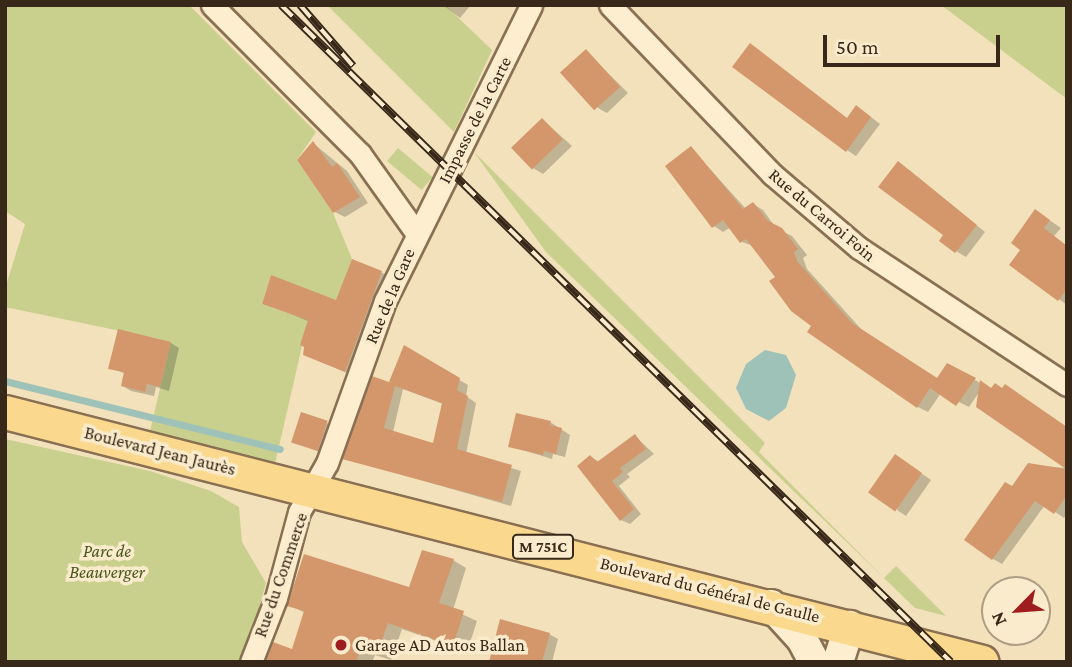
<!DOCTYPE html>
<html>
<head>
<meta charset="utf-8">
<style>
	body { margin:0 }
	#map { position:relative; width:1072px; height:667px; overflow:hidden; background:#f2e1bb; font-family:"Crimson Pro",serif }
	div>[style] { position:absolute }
	.green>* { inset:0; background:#c9d08e; transform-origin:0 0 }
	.water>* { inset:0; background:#9fc2b8 }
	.shadow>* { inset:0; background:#0003 }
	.stream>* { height:7px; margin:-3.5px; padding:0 3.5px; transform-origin:3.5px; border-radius:3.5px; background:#9fc2b8 }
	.building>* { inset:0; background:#d4976c; transform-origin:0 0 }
	.roads { filter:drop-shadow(2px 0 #8a7053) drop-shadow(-2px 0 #8a7053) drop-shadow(0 2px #8a7053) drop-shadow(0 -2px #8a7053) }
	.street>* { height:21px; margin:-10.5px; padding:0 10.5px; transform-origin:10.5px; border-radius:10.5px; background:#fceece }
	.secondary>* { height:30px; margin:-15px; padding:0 15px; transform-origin:15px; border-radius:15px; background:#fceece }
	.primary>* { height:33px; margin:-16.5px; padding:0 16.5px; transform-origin:16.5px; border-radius:16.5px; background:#fad88d }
	.rail>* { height:8px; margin-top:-4px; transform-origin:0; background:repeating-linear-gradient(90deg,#f9ebcb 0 16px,#38281a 0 32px); box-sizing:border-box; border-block:2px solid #38281a }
	.dots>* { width:19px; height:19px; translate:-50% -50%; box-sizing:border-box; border:4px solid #f9ebcb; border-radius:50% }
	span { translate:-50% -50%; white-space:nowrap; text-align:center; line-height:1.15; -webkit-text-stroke:7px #f9ebcb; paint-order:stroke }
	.shield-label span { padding:2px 5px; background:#f9ebcb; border:2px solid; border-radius:5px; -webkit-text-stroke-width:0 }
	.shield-label { font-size:16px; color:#38281a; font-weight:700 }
	.street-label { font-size:18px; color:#38281a }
	.park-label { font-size:18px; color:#48561e; font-style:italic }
	.poi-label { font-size:18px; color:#38281a }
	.left { translate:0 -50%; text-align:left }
	.frame { position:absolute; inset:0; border:7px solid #38281a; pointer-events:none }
	.north { position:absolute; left:981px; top:576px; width:70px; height:70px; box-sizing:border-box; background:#f9ebcb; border:2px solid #ac9d84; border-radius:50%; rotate:245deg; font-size:19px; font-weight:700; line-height:28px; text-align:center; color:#38281a }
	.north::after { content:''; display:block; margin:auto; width:24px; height:32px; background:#9f1d1f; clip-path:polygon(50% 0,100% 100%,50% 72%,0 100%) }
	.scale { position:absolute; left:823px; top:35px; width:177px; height:32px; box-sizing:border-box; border:4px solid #38281a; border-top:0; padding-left:9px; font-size:21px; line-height:24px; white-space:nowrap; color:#38281a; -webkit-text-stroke:5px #f9ebcb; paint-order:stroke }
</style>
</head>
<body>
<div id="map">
	<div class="green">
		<div style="clip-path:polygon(5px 5px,189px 5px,316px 132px,297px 160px,333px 213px,352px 259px,335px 304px,271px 275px,262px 304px,308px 320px,272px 477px,146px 448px,168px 354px,159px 339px,5px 307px,5px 289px,25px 224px,5px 211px)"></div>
		<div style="clip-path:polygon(327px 5px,445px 5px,492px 50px,454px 132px)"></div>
		<div style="clip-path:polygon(941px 5px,1067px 5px,1067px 99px)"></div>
		<div style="left:398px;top:148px;width:45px;height:17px;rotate:40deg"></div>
		<div style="clip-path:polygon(474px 152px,765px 443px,759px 452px,884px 578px,896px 566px,946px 616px,915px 608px,546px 252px)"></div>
		<div style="clip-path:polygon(5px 439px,150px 471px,211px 491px,239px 507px,242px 542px,266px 583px,244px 662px,5px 662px)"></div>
	</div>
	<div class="water">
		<div style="clip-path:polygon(765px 350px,786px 355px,796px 375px,786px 408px,769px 421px,746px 409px,736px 388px,746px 364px)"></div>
	</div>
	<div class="shadow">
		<div style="clip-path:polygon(443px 5px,471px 5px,460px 18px)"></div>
		<div style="clip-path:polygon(586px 51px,628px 93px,607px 113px,598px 108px)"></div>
		<div style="clip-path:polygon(866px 113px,880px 124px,856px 156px,847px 150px,848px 119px)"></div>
		<div style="clip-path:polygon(543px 120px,572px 146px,543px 174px,533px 168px)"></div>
		<div style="clip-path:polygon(313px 143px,347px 171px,368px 203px,345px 217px,335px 212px)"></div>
		<div style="clip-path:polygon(691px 148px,746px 209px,753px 204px,763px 210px,776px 228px,792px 236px,807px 255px,803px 258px,807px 269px,862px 330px,938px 379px,948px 366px,992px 389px,1014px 392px,980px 391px,969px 407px,941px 393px,928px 412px,918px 407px,814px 325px,753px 246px,742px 242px,731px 227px,723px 232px,714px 226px)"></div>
		<div style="clip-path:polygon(908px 169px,985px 232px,966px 257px,956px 251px)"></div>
		<div style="clip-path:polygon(1036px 211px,1061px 228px,1054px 236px,1067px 246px,1067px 305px,1011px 265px,1023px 249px)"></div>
		<div style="clip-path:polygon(381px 272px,396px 281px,360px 379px,305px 354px,310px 322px,264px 303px,337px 302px)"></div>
		<div style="clip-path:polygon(171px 343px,179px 348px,169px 391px,156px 387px,154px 396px,131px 391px,123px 386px,126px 374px,110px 368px)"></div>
		<div style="clip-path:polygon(evenodd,405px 348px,468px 385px,466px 396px,476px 403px,466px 454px,521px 471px,511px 506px,344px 458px,390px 384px,405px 348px,403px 389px,443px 404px,434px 445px,393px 432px,403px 389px)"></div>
		<div style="clip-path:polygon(550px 422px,570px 435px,565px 457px,553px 454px,552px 459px,510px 446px)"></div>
		<div style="clip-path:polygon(327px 423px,337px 429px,327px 455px,293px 441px)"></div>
		<div style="clip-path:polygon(635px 436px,654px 454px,627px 474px,630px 477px,619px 486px,641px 514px,630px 524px,621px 520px,591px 457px,600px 462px)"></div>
		<div style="clip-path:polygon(905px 462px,931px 480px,906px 516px,897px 510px)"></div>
		<div style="clip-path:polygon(1029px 465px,1067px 468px,1067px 514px,1064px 518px,1045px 505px,1002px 564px,993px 559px,1013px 488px)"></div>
		<div style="clip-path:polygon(453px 560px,466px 568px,453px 610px,477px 621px,467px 652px,402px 629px,391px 660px,375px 655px,372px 662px,266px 662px,293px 651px,305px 613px,289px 605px,411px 589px)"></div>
		<div style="clip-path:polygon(549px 634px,558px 639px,552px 662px,491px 662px)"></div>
	</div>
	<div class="stream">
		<div style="left:5px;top:381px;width:283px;rotate:13.9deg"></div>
	</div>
	<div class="building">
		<div style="clip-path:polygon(750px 43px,847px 118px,856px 105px,871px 117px,846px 152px,732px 67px)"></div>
		<div style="left:586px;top:49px;width:51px;height:35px;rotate:48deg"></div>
		<div style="left:542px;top:118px;width:30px;height:43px;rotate:46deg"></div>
		<div style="clip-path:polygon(313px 141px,332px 167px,337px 163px,360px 197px,333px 213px,297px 160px)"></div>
		<div style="clip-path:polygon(691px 146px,743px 209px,753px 202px,768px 221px,782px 228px,798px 249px,794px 252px,797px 261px,852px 323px,937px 378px,947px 363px,976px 378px,956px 406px,930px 388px,917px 408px,807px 332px,811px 326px,791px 311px,769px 281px,775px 277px,746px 239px,740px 243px,723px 220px,712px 228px,665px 166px)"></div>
		<div style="clip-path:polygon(898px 161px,977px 225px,955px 253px,939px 241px,943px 235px,878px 187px)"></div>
		<div style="clip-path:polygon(1035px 209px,1050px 220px,1044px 228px,1067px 246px,1067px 289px,1058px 301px,1009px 265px,1020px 250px,1011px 243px)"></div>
		<div style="clip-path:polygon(352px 259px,382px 271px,345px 372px,303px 355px,304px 347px,300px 345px,308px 320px,262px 304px,271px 275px,336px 300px)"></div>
		<div style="clip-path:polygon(118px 329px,171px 342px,160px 387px,147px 384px,145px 392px,121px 386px,124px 372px,108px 369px)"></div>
		<div style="clip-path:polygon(evenodd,404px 345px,460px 378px,457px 390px,468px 396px,457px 449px,512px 465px,502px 502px,342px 459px,372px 376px,389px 382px,404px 345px,395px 386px,442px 403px,433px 443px,384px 428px,395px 386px)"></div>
		<div style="clip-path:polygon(980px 380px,991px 388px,995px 383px,1002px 388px,1005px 384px,1067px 427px,1067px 495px,1054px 514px,1035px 501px,992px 560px,964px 540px,1005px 482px,1012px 486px,1028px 463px,1066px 469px,976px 407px)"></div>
		<div style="left:301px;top:412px;width:28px;height:32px;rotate:18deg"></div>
		<div style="clip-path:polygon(516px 413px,551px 421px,550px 425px,562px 428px,556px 454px,544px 451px,543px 455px,508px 447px)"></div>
		<div style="clip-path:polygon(635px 434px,646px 449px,620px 468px,623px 472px,612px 481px,634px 509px,620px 521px,577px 466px,590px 455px,597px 462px)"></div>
		<div style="left:895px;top:454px;width:33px;height:47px;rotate:35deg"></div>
		<div style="clip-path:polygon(422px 550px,454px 559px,439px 603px,464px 611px,453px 646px,388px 623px,377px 654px,361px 648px,356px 662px,265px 662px,273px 642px,292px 649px,304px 611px,287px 606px,304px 554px,409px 587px)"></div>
		<div style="clip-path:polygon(500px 619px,550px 633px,542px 662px,489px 662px)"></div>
	</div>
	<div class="roads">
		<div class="street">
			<div style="left:212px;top:5px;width:210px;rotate:45.2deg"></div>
			<div style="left:360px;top:154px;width:98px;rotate:54.5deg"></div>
			<div style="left:610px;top:5px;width:234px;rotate:46.2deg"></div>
			<div style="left:772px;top:174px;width:114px;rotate:40.4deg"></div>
			<div style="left:859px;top:248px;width:249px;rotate:33.4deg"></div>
			<div style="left:251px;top:662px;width:69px;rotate:-68.7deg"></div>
			<div style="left:276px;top:598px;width:89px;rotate:-75deg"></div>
			<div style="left:299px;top:512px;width:56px;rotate:-60.3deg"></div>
			<div style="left:327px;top:463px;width:172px;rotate:-70.3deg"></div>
			<div style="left:385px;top:301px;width:330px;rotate:-63.7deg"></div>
		</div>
		<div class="secondary">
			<div style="left:771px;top:605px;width:46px;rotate:47.6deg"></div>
			<div style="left:802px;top:639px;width:26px;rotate:62deg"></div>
			<div style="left:838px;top:662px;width:38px;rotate:-72deg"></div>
		</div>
		<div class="primary">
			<div style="left:5px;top:412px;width:1008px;rotate:14.35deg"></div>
		</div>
	</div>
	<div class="rail">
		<div style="left:281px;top:5px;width:938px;rotate:44.44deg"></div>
		<div style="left:300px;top:5px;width:81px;rotate:49deg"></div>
	</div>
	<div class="dots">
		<div style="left:341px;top:645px;background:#9f1d1f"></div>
	</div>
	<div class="shield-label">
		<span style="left:543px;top:547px">M 751C</span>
	</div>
	<div class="street-label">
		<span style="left:475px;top:120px;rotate:-63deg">Impasse de la Carte</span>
		<span style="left:822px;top:215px;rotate:40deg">Rue du Carroi Foin</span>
		<span style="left:390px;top:296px;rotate:-67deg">Rue de la Gare</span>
		<span style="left:160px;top:451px;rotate:14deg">Boulevard Jean Jaurès</span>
		<span style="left:281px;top:575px;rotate:-71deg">Rue du Commerce</span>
		<span style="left:710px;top:590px;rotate:14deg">Boulevard du Général de Gaulle</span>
	</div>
	<div class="park-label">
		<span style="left:107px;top:562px">Parc de<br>Beauverger</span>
	</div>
	<div class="poi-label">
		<span class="left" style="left:355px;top:645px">Garage AD Autos Ballan</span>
	</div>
	<div class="frame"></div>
	<div class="north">N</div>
	<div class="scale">50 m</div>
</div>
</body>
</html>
